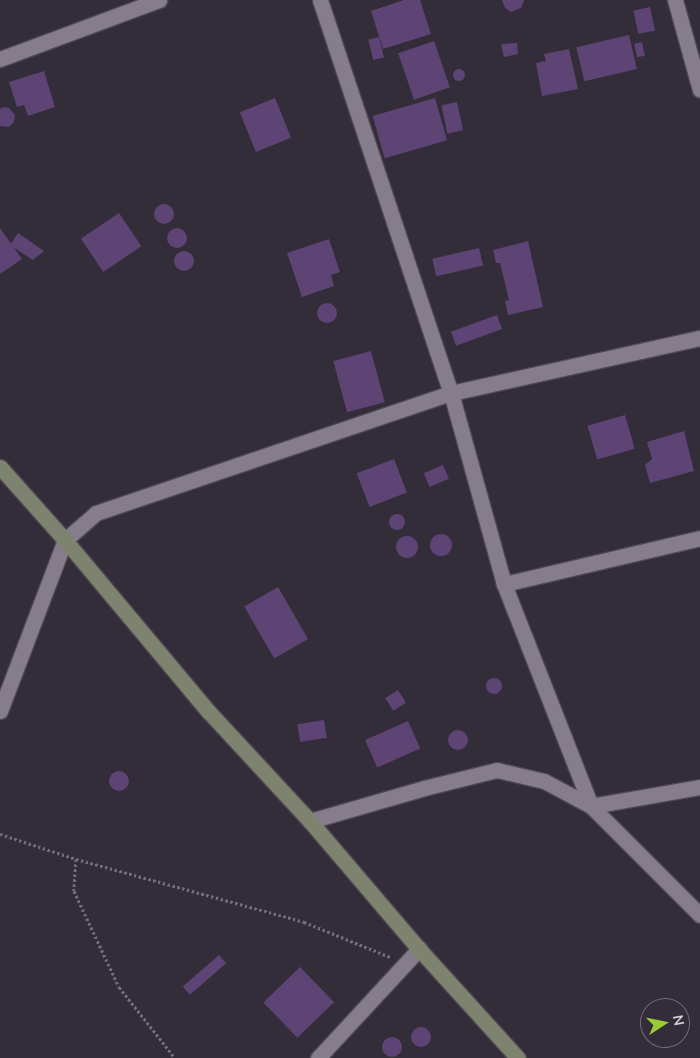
<!DOCTYPE html>
<html>
<head>
<meta charset="utf-8">
<style>
	body { margin:0 }
	#map { position:relative; width:700px; height:1058px; overflow:hidden; background:#332c39; font-family:Mulish,sans-serif }
	div>[style] { position:absolute }
	.building>* { inset:0; background:#5e4474; transform-origin:0 0 }
	.round { border-radius:50% }
	.path>* { height:3px; margin-top:-1.5px; transform-origin:0; background:repeating-linear-gradient(90deg,#736d78 0 2.5px,transparent 0 5px) }
	.roads { filter:drop-shadow(1px 0 #4f4853) drop-shadow(-1px 0 #4f4853) drop-shadow(0 1px #4f4853) drop-shadow(0 -1px #4f4853) }
	.street>* { height:15px; margin:-7.5px; padding:0 7.5px; transform-origin:7.5px; border-radius:7.5px; background:#857d8c }
	.secondary>* { height:15px; margin:-7.5px; padding:0 7.5px; transform-origin:7.5px; border-radius:7.5px; background:#7e836f }
	span { translate:-50% -50%; white-space:nowrap; text-align:center; line-height:1.15; -webkit-text-stroke:4.5px #332c39; paint-order:stroke }
	.north { position:absolute; left:640px; top:998px; width:50px; height:50px; box-sizing:border-box; background:#332c39; border:1px solid #736d78; border-radius:50%; rotate:79deg; font-size:14px; font-weight:700; line-height:20px; text-align:center; color:#d3cfd7 }
	.north::after { content:''; display:block; margin:auto; width:18px; height:22px; background:#99cb35; clip-path:polygon(50% 0,100% 100%,50% 72%,0 100%) }
</style>
</head>
<body>
<div id="map">
	<div class="building">
		<div style="clip-path:polygon(404px 0,420px 0,431px 34px,383px 49px,371px 11px)"></div>
		<div style="clip-path:polygon(502px 0,524px 0,524px 1px,521px 8px,511px 12px,505px 8px)"></div>
		<div style="left:650px;top:7px;width:24px;height:17px;rotate:78deg"></div>
		<div style="left:629px;top:35px;width:35px;height:54px;rotate:77deg"></div>
		<div style="left:379px;top:37px;width:21px;height:11px;rotate:76deg"></div>
		<div style="left:434px;top:41px;width:49px;height:38px;rotate:71deg"></div>
		<div style="left:642px;top:42px;width:14px;height:8px;rotate:78deg"></div>
		<div style="clip-path:polygon(517px 43px,518px 54px,504px 57px,501px 44px)"></div>
		<div style="clip-path:polygon(569px 49px,578px 89px,542px 96px,536px 63px,546px 61px,544px 54px)"></div>
		<div class="round" style="left:453px;top:69px;width:12px;height:12px"></div>
		<div style="clip-path:polygon(44px 71px,55px 107px,28px 116px,24px 105px,17px 107px,9px 82px)"></div>
		<div style="left:275px;top:98px;width:43px;height:38px;rotate:68deg"></div>
		<div style="left:435px;top:98px;width:44px;height:65px;rotate:74deg"></div>
		<div style="left:457px;top:102px;width:29px;height:16px;rotate:78deg"></div>
		<div style="clip-path:polygon(3px 107px,9px 108px,15px 115px,14px 122px,9px 127px,0 126px,0 109px)"></div>
		<div class="round" style="left:154px;top:204px;width:20px;height:20px"></div>
		<div style="left:119px;top:213px;width:40px;height:46px;rotate:56deg"></div>
		<div style="clip-path:polygon(0 228px,22px 259px,0 274px)"></div>
		<div class="round" style="left:167px;top:228px;width:20px;height:20px"></div>
		<div style="clip-path:polygon(18px 233px,44px 251px,33px 260px,10px 245px)"></div>
		<div style="clip-path:polygon(329px 239px,340px 272px,331px 275px,334px 286px,302px 297px,287px 253px)"></div>
		<div style="clip-path:polygon(528px 241px,543px 307px,508px 315px,505px 301px,509px 300px,500px 263px,496px 263px,493px 250px)"></div>
		<div style="left:479px;top:248px;width:18px;height:48px;rotate:77deg"></div>
		<div class="round" style="left:174px;top:251px;width:20px;height:20px"></div>
		<div class="round" style="left:317px;top:303px;width:20px;height:20px"></div>
		<div style="left:497px;top:315px;width:15px;height:49px;rotate:70deg"></div>
		<div style="left:371px;top:351px;width:53px;height:39px;rotate:75deg"></div>
		<div style="left:625px;top:415px;width:35px;height:39px;rotate:74deg"></div>
		<div style="clip-path:polygon(684px 431px,694px 471px,650px 483px,645px 465px,652px 459px,647px 442px)"></div>
		<div style="left:394px;top:459px;width:36px;height:40px;rotate:69deg"></div>
		<div style="left:443px;top:465px;width:15px;height:21px;rotate:67deg"></div>
		<div class="round" style="left:389px;top:514px;width:16px;height:16px"></div>
		<div class="round" style="left:430px;top:534px;width:22px;height:22px"></div>
		<div class="round" style="left:396px;top:536px;width:22px;height:22px"></div>
		<div style="left:278px;top:587px;width:60px;height:39px;rotate:60deg"></div>
		<div class="round" style="left:486px;top:678px;width:16px;height:16px"></div>
		<div style="left:398px;top:690px;width:15px;height:15px;rotate:58deg"></div>
		<div style="left:324px;top:720px;width:18px;height:27px;rotate:81deg"></div>
		<div style="left:408px;top:721px;width:30px;height:47px;rotate:66deg"></div>
		<div class="round" style="left:448px;top:730px;width:20px;height:20px"></div>
		<div class="round" style="left:109px;top:771px;width:20px;height:20px"></div>
		<div style="left:219px;top:955px;width:11px;height:48px;rotate:49deg"></div>
		<div style="left:300px;top:967px;width:49px;height:51px;rotate:46deg"></div>
		<div class="round" style="left:411px;top:1027px;width:20px;height:20px"></div>
		<div class="round" style="left:382px;top:1037px;width:20px;height:20px"></div>
	</div>
	<div class="path">
		<div style="left:0;top:834px;width:80px;rotate:18.2deg"></div>
		<div style="left:76px;top:859px;width:237px;rotate:15.4deg"></div>
		<div style="left:304px;top:922px;width:93px;rotate:22.1deg"></div>
		<div style="left:76px;top:859px;width:32px;rotate:94deg"></div>
		<div style="left:74px;top:891px;width:106px;rotate:64.9deg"></div>
		<div style="left:119px;top:987px;width:90px;rotate:51.7deg"></div>
	</div>
	<div class="roads">
		<div class="street">
			<div style="left:320px;top:0;width:414px;rotate:71.6deg"></div>
			<div style="left:451px;top:393px;width:198px;rotate:74.5deg"></div>
			<div style="left:504px;top:584px;width:238px;rotate:68.6deg"></div>
			<div style="left:591px;top:806px;width:154px;rotate:45deg"></div>
			<div style="left:675px;top:0;width:93px;rotate:74.5deg"></div>
			<div style="left:0;top:59px;width:170px;rotate:-20.4deg"></div>
			<div style="left:504px;top:584px;width:201px;rotate:-13.2deg"></div>
			<div style="left:0;top:711px;width:183px;rotate:-69.2deg"></div>
			<div style="left:65px;top:540px;width:41px;rotate:-41.1deg"></div>
			<div style="left:96px;top:513px;width:375px;rotate:-18.7deg"></div>
			<div style="left:451px;top:393px;width:255px;rotate:-12.5deg"></div>
			<div style="left:310px;top:821px;width:119px;rotate:-16.1deg"></div>
			<div style="left:424px;top:788px;width:75px;rotate:-13.9deg"></div>
			<div style="left:497px;top:770px;width:48px;rotate:13.2deg"></div>
			<div style="left:544px;top:781px;width:53px;rotate:28deg"></div>
			<div style="left:591px;top:806px;width:111px;rotate:-9.9deg"></div>
			<div style="left:318px;top:1058px;width:149px;rotate:-47.2deg"></div>
		</div>
		<div class="secondary">
			<div style="left:0;top:467px;width:98px;rotate:48.3deg"></div>
			<div style="left:65px;top:540px;width:224px;rotate:50.1deg"></div>
			<div style="left:209px;top:712px;width:149px;rotate:47.2deg"></div>
			<div style="left:310px;top:821px;width:168px;rotate:49.6deg"></div>
			<div style="left:419px;top:949px;width:147px;rotate:47.8deg"></div>
		</div>
	</div>
	<div class="north">N</div>
</div>
</body>
</html>
